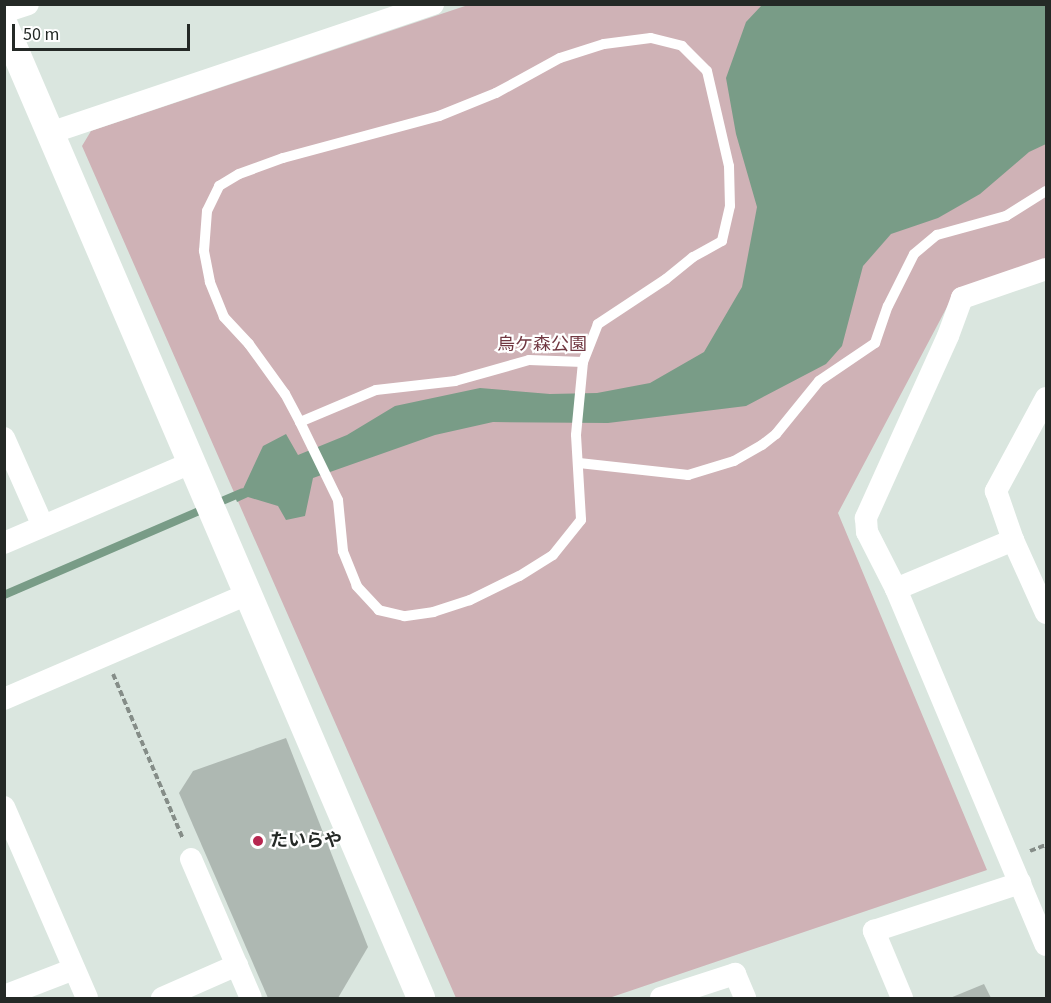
<!DOCTYPE html>
<html>
<head>
<meta charset="utf-8">
<style>
	body { margin:0 }
	#map { position:relative; width:1051px; height:1003px; overflow:hidden; background:#dae6df; font-family:"Source Sans 3","Noto Sans JP",sans-serif }
	div>[style] { position:absolute }
	.green>* { inset:0; background:#cfb2b6 }
	.water>* { inset:0; background:#799c87 }
	.stream>* { height:8px; margin:-4px; padding:0 4px; transform-origin:4px; border-radius:4px; background:#799c87 }
	.building>* { inset:0; background:#aeb8b2 }
	.path>* { height:4px; margin-top:-2px; transform-origin:0; background:repeating-linear-gradient(90deg,#858d88 0 6px,transparent 0 9px) }
	.service>* { height:10px; margin:-5px; padding:0 5px; transform-origin:5px; border-radius:5px; background:#fff }
	.minor>* { height:22px; margin:-11px; padding:0 11px; transform-origin:11px; border-radius:11px; background:#fff }
	.tertiary>* { height:28px; margin:-14px; padding:0 14px; transform-origin:14px; border-radius:14px; background:#fff }
	.dots>* { width:16px; height:16px; translate:-50% -50%; box-sizing:border-box; border:3px solid #fff; border-radius:50% }
	span { translate:-50% -50%; white-space:nowrap; text-align:center; line-height:1.15; -webkit-text-stroke:4.5px #fff; paint-order:stroke }
	.park-label { font-size:18px; color:#713842 }
	.poi-label { font-size:18px; color:#242926; font-weight:700 }
	.left { translate:0 -50%; text-align:left }
	.frame { position:absolute; inset:0; border:6px solid #242926; pointer-events:none }
	.scale { position:absolute; left:12px; top:24px; width:178px; height:27px; box-sizing:border-box; border:3px solid #242926; border-top:0; padding-left:8px; font-size:18px; line-height:21px; white-space:nowrap; color:#242926; -webkit-text-stroke:4px #fff; paint-order:stroke }
</style>
</head>
<body>
<div id="map">
	<div class="green">
		<div style="clip-path:polygon(468px 5px,1046px 5px,1046px 261px,956px 290px,838px 513px,987px 870px,609px 998px,456px 998px,82px 146px,91px 131px)"></div>
	</div>
	<div class="water">
		<div style="clip-path:polygon(762px 5px,1046px 5px,1046px 144px,1029px 152px,980px 194px,938px 218px,891px 234px,863px 266px,842px 346px,826px 364px,746px 406px,608px 423px,493px 422px,435px 435px,313px 478px,305px 516px,286px 520px,278px 506px,248px 497px,237px 502px,234px 494px,243px 489px,263px 446px,286px 434px,298px 455px,347px 435px,395px 406px,480px 388px,550px 394px,597px 393px,650px 383px,704px 352px,742px 287px,757px 207px,736px 134px,726px 78px,746px 22px)"></div>
	</div>
	<div class="stream">
		<div style="left:215px;top:504px;width:30px;rotate:-23deg"></div>
		<div style="left:4px;top:595px;width:218px;rotate:-23.3deg"></div>
	</div>
	<div class="building">
		<div style="clip-path:polygon(286px 738px,368px 947px,338px 998px,268px 998px,179px 793px,193px 771px)"></div>
		<div style="clip-path:polygon(984px 984px,991px 998px,950px 998px)"></div>
	</div>
	<div class="path">
		<div style="left:113px;top:674px;width:179px;rotate:67deg"></div>
		<div style="left:1030px;top:851px;width:17px;rotate:-21deg"></div>
	</div>
	<div class="service">
		<div style="left:651px;top:38px;width:32px;rotate:14deg"></div>
		<div style="left:682px;top:46px;width:35px;rotate:45deg"></div>
		<div style="left:707px;top:71px;width:98px;rotate:77deg"></div>
		<div style="left:729px;top:166px;width:40px;rotate:88.6deg"></div>
		<div style="left:730px;top:206px;width:36px;rotate:103deg"></div>
		<div style="left:722px;top:241px;width:33px;rotate:151deg"></div>
		<div style="left:693px;top:257px;width:35px;rotate:141deg"></div>
		<div style="left:666px;top:279px;width:82px;rotate:146.5deg"></div>
		<div style="left:598px;top:324px;width:41px;rotate:111.5deg"></div>
		<div style="left:583px;top:362px;width:73px;rotate:95.5deg"></div>
		<div style="left:576px;top:435px;width:85px;rotate:86.6deg"></div>
		<div style="left:581px;top:520px;width:45px;rotate:128.7deg"></div>
		<div style="left:553px;top:555px;width:40px;rotate:148deg"></div>
		<div style="left:519px;top:576px;width:55px;rotate:153.9deg"></div>
		<div style="left:470px;top:600px;width:38px;rotate:162deg"></div>
		<div style="left:434px;top:612px;width:30px;rotate:172deg"></div>
		<div style="left:404px;top:616px;width:26px;rotate:-167deg"></div>
		<div style="left:379px;top:610px;width:33px;rotate:-133deg"></div>
		<div style="left:357px;top:586px;width:38px;rotate:-112deg"></div>
		<div style="left:343px;top:551px;width:51px;rotate:-95.6deg"></div>
		<div style="left:338px;top:500px;width:87px;rotate:-116deg"></div>
		<div style="left:300px;top:422px;width:32px;rotate:-118deg"></div>
		<div style="left:285px;top:394px;width:62px;rotate:-125.8deg"></div>
		<div style="left:249px;top:344px;width:37px;rotate:-133deg"></div>
		<div style="left:224px;top:317px;width:38px;rotate:-112deg"></div>
		<div style="left:210px;top:282px;width:32px;rotate:-101deg"></div>
		<div style="left:204px;top:251px;width:40px;rotate:-85.7deg"></div>
		<div style="left:207px;top:211px;width:28px;rotate:-64deg"></div>
		<div style="left:219px;top:186px;width:23px;rotate:-31deg"></div>
		<div style="left:239px;top:174px;width:47px;rotate:-20deg"></div>
		<div style="left:283px;top:158px;width:162px;rotate:-15.1deg"></div>
		<div style="left:439px;top:116px;width:61px;rotate:-22deg"></div>
		<div style="left:496px;top:93px;width:73px;rotate:-28.7deg"></div>
		<div style="left:560px;top:58px;width:46px;rotate:-17.7deg"></div>
		<div style="left:604px;top:44px;width:47px;rotate:-7.3deg"></div>
		<div style="left:300px;top:422px;width:82px;rotate:-22.8deg"></div>
		<div style="left:376px;top:390px;width:80px;rotate:-6.5deg"></div>
		<div style="left:455px;top:381px;width:77px;rotate:-15.8deg"></div>
		<div style="left:529px;top:360px;width:54px;rotate:2.1deg"></div>
		<div style="left:579px;top:463px;width:110px;rotate:6.3deg"></div>
		<div style="left:688px;top:475px;width:48px;rotate:-16.9deg"></div>
		<div style="left:734px;top:461px;width:32px;rotate:-30deg"></div>
		<div style="left:762px;top:445px;width:18px;rotate:-38deg"></div>
		<div style="left:776px;top:434px;width:68px;rotate:-50.9deg"></div>
		<div style="left:819px;top:381px;width:68px;rotate:-34.2deg"></div>
		<div style="left:875px;top:343px;width:39px;rotate:-71deg"></div>
		<div style="left:888px;top:306px;width:58px;rotate:-63.4deg"></div>
		<div style="left:914px;top:254px;width:30px;rotate:-40deg"></div>
		<div style="left:937px;top:235px;width:72px;rotate:-15.4deg"></div>
		<div style="left:1006px;top:216px;width:47px;rotate:-32deg"></div>
	</div>
	<div class="minor">
		<div style="left:4px;top:12px;width:25px;rotate:-18deg"></div>
		<div style="left:53px;top:132px;width:401px;rotate:-18.6deg"></div>
		<div style="left:1046px;top:269px;width:89px;rotate:161deg"></div>
		<div style="left:962px;top:298px;width:40px;rotate:110.2deg"></div>
		<div style="left:948px;top:336px;width:200px;rotate:114.3deg"></div>
		<div style="left:866px;top:518px;width:14px;rotate:86deg"></div>
		<div style="left:867px;top:532px;width:64px;rotate:63deg"></div>
		<div style="left:896px;top:589px;width:386px;rotate:67.2deg"></div>
		<div style="left:1046px;top:398px;width:106px;rotate:118.3deg"></div>
		<div style="left:996px;top:491px;width:52px;rotate:70.9deg"></div>
		<div style="left:1013px;top:540px;width:80px;rotate:65.7deg"></div>
		<div style="left:4px;top:438px;width:96px;rotate:66.1deg"></div>
		<div style="left:4px;top:543px;width:206px;rotate:-23.2deg"></div>
		<div style="left:896px;top:589px;width:127px;rotate:-22.7deg"></div>
		<div style="left:4px;top:699px;width:268px;rotate:-23.3deg"></div>
		<div style="left:4px;top:807px;width:208px;rotate:66.5deg"></div>
		<div style="left:191px;top:859px;width:151px;rotate:66.7deg"></div>
		<div style="left:4px;top:996px;width:75px;rotate:-21.1deg"></div>
		<div style="left:162px;top:998px;width:82px;rotate:-23.7deg"></div>
		<div style="left:661px;top:998px;width:78px;rotate:-18deg"></div>
		<div style="left:735px;top:974px;width:26px;rotate:67deg"></div>
		<div style="left:902px;top:998px;width:73px;rotate:-112.7deg"></div>
		<div style="left:874px;top:931px;width:154px;rotate:-18.2deg"></div>
	</div>
	<div class="tertiary">
		<div style="left:4px;top:25px;width:1059px;rotate:66.8deg"></div>
	</div>
	<div class="dots">
		<div style="left:258px;top:841px;background:#b72750"></div>
	</div>
	<div class="park-label">
		<span style="left:542px;top:345px">烏ケ森公園</span>
	</div>
	<div class="poi-label">
		<span class="left" style="left:270px;top:841px">たいらや</span>
	</div>
	<div class="frame"></div>
	<div class="scale">50 m</div>
</div>
</body>
</html>
